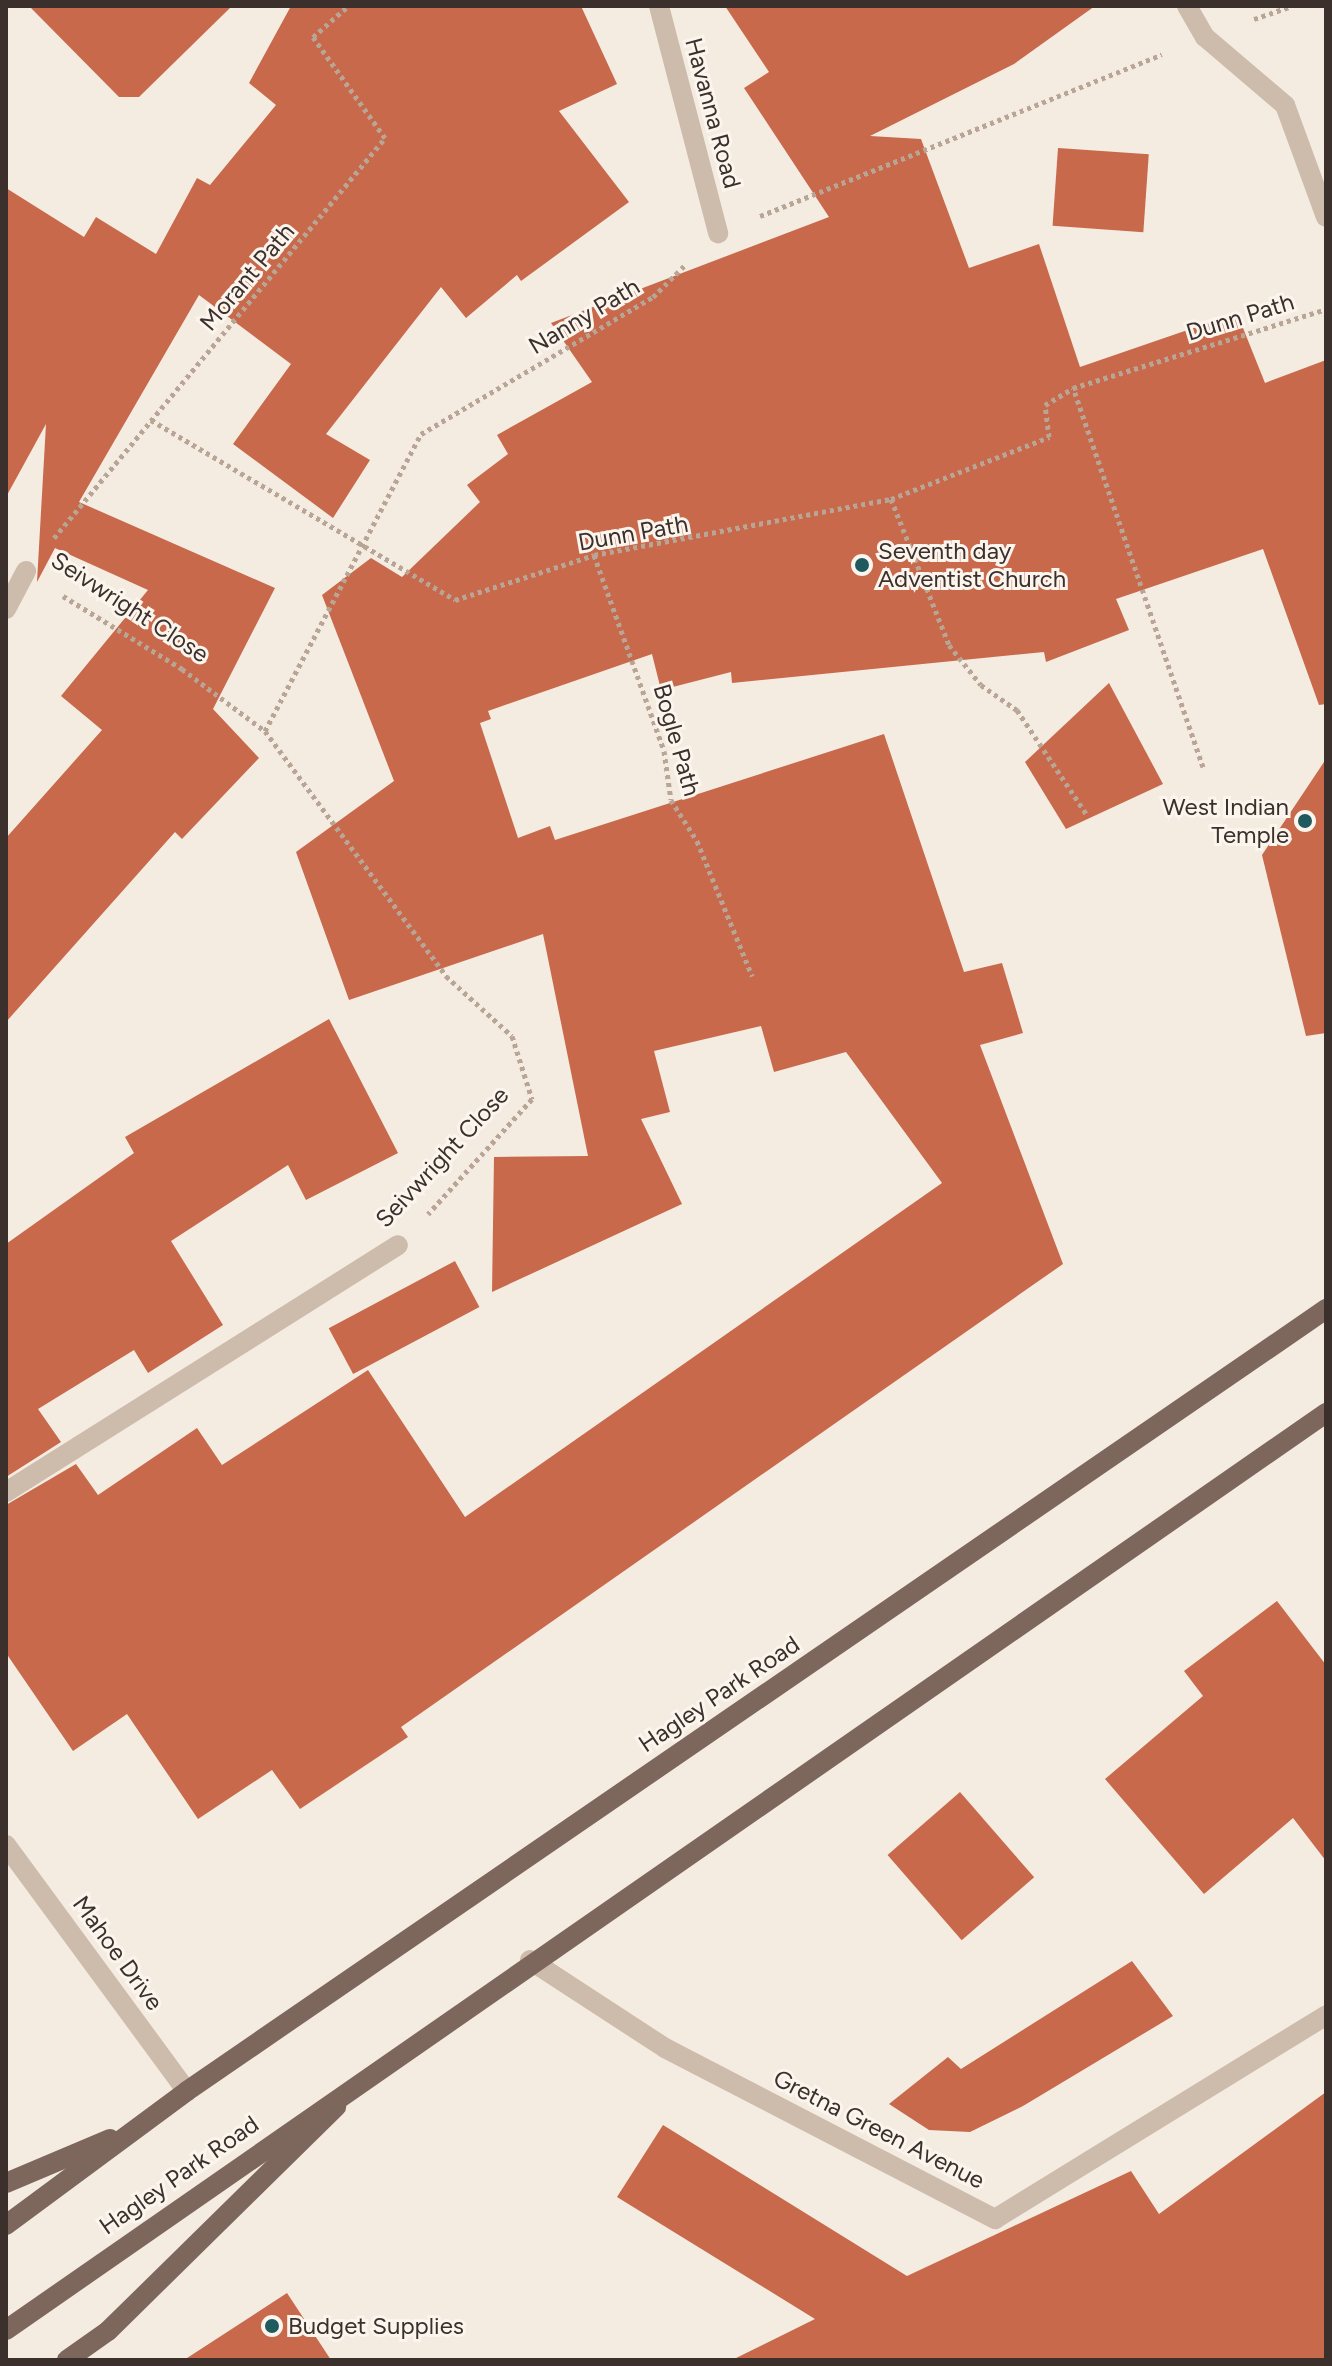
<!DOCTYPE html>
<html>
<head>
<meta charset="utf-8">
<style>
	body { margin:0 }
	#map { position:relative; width:1332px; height:2366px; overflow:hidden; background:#f4ebe1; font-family:Figtree,sans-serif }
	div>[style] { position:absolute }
	.building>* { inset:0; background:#c8694b; transform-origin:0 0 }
	.path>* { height:5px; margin-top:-2.5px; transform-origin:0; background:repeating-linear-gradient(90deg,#b9a596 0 4px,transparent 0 8px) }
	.lane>* { height:20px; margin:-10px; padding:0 10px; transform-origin:10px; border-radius:10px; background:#cdbbac }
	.street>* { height:20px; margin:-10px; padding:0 10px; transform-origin:10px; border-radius:10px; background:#cdbbac }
	.primary>* { height:20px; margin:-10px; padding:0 10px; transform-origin:10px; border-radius:10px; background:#7d675c }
	.dots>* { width:22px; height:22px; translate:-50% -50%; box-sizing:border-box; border:4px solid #fbf5ee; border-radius:50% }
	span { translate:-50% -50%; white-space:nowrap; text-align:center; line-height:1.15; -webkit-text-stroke:6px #fbf5ee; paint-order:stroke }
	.street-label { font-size:24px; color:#3b302b }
	.poi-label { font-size:24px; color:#3b302b }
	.left { translate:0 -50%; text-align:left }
	.right { translate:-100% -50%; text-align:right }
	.frame { position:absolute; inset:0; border:8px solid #3b302b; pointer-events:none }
</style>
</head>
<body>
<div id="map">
	<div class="building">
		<div style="clip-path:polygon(29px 6px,232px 6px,139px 97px,119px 97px)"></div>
		<div style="clip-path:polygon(291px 6px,581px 6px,617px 84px,559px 111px,629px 202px,521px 281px,517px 275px,466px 318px,441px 287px,326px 434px,370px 460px,333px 518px,233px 444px,291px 364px,199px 295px,79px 502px,275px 588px,213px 709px,259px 758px,182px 839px,175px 832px,6px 1022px,6px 838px,102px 730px,61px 696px,148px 590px,55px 548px,37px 582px,46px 424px,6px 497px,6px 188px,84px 237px,96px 217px,156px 254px,197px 178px,210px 185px,276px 105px,249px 83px)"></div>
		<div style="clip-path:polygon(725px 6px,1095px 6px,1014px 64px,870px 136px,921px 139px,969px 268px,1039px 244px,1080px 367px,1237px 313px,1265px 383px,1326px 360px,1326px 704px,1319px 705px,1263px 549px,1116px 599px,1129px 630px,1046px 662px,1044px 652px,732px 683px,731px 672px,661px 690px,652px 654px,488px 711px,491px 719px,480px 723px,518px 838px,550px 826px,555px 840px,884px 734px,964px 972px,1002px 963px,1023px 1033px,980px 1045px,1063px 1264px,401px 1727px,408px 1737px,300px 1809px,272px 1770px,198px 1819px,127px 1714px,73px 1751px,6px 1653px,6px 1505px,76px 1464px,98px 1495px,197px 1428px,222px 1465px,368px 1370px,465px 1517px,942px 1183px,846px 1052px,774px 1072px,761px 1026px,654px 1051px,670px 1112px,641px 1119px,682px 1204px,492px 1292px,494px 1157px,588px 1156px,543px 934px,349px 1000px,296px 852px,394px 781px,322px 595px,371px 558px,402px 577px,480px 502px,467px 485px,508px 454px,497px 435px,592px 382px,551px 323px,829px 217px,744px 88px,769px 72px)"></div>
		<div style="left:1058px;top:148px;width:91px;height:78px;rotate:4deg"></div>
		<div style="clip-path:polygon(1109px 683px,1163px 784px,1066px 829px,1025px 762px)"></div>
		<div style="clip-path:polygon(1326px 759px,1326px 1033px,1306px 1036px,1262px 855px)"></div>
		<div style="clip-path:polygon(329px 1019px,398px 1153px,306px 1200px,288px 1165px,171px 1241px,223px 1325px,148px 1373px,134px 1350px,38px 1409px,61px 1442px,6px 1477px,6px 1244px,134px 1153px,125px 1137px)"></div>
		<div style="left:455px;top:1261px;width:52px;height:143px;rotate:62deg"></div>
		<div style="clip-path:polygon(1277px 1601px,1326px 1665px,1326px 1861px,1293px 1818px,1204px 1894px,1105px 1779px,1203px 1696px,1184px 1671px)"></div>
		<div style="left:960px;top:1792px;width:113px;height:96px;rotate:49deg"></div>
		<div style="clip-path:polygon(1132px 1961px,1173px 2016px,1023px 2106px,970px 2132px,929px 2130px,889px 2104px,948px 2057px,961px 2069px)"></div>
		<div style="clip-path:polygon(1326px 2092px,1326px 2360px,732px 2360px,815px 2319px,617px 2197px,663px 2125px,907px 2276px,1131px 2171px,1159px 2214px)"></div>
		<div style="clip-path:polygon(287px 2293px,331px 2360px,184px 2360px)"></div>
	</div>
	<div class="path">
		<div style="left:1254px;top:19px;width:39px;rotate:-19deg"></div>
		<div style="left:760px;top:216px;width:433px;rotate:-21.9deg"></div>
		<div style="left:151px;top:420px;width:353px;rotate:30.6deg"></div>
		<div style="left:455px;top:600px;width:146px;rotate:-17.9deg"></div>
		<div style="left:594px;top:555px;width:302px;rotate:-10.7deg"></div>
		<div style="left:891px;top:499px;width:170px;rotate:-21.4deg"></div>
		<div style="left:1049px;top:437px;width:32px;rotate:-97deg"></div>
		<div style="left:1045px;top:405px;width:33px;rotate:-31deg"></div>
		<div style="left:891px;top:499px;width:157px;rotate:68.3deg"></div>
		<div style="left:949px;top:645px;width:51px;rotate:51.3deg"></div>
		<div style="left:981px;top:685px;width:44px;rotate:34.8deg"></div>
		<div style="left:1017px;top:710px;width:126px;rotate:56.3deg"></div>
		<div style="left:54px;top:538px;width:519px;rotate:-50.39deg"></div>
		<div style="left:385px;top:138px;width:124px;rotate:-125.5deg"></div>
		<div style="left:313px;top:37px;width:47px;rotate:-41.5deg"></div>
		<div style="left:594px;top:555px;width:208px;rotate:70.3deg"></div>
		<div style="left:664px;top:751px;width:49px;rotate:81.9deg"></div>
		<div style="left:671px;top:800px;width:49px;rotate:57.6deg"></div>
		<div style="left:697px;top:841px;width:146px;rotate:67.8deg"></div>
		<div style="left:63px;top:596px;width:140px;rotate:31.5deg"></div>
		<div style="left:182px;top:669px;width:104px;rotate:36.8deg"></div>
		<div style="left:265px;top:731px;width:305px;rotate:53.5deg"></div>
		<div style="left:446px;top:976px;width:89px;rotate:42.3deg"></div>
		<div style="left:512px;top:1036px;width:66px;rotate:72.4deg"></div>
		<div style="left:532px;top:1099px;width:155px;rotate:132.1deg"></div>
		<div style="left:265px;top:731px;width:335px;rotate:-62.3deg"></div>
		<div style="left:421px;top:434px;width:269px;rotate:-30.6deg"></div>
		<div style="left:653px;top:297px;width:47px;rotate:-45deg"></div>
		<div style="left:1203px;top:767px;width:401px;rotate:-108.9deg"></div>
		<div style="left:1073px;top:388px;width:265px;rotate:-17.3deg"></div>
	</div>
	<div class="lane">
		<div style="left:659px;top:6px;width:235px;rotate:75.4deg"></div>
	</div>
	<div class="street">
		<div style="left:1187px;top:6px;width:36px;rotate:60deg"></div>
		<div style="left:1205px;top:37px;width:105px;rotate:40.4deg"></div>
		<div style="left:1285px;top:105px;width:119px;rotate:69.9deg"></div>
		<div style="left:6px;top:609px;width:43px;rotate:-62.2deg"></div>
		<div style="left:6px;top:1492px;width:463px;rotate:-32.2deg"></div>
		<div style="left:6px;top:1845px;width:305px;rotate:53.7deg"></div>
		<div style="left:530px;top:1960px;width:161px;rotate:33.1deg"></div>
		<div style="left:665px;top:2048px;width:372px;rotate:27.4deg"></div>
		<div style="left:995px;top:2219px;width:389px;rotate:-31.6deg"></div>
	</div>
	<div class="primary">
		<div style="left:6px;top:2183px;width:113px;rotate:-22.9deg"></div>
		<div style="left:6px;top:2225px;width:225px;rotate:-36.5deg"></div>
		<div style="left:187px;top:2091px;width:1382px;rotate:-34.47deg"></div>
		<div style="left:6px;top:2330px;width:1607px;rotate:-34.79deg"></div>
		<div style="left:67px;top:2360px;width:50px;rotate:-35.3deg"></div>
		<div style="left:108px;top:2331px;width:320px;rotate:-44.5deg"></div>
	</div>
	<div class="dots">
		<div style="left:862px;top:565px;background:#1f5a5e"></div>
		<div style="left:1305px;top:821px;background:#1f5a5e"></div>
		<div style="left:272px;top:2326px;background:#1f5a5e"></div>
	</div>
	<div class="street-label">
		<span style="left:713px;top:113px;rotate:75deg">Havanna Road</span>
		<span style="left:247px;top:277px;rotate:-50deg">Morant Path</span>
		<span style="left:584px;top:316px;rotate:-31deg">Nanny Path</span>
		<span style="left:1240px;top:317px;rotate:-17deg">Dunn Path</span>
		<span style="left:633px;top:533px;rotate:-10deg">Dunn Path</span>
		<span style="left:130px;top:607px;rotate:33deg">Seivwright Close</span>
		<span style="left:677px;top:740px;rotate:74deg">Bogle Path</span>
		<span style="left:442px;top:1157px;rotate:-47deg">Seivwright Close</span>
		<span style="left:719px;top:1694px;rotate:-34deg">Hagley Park Road</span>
		<span style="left:118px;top:1953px;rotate:54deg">Mahoe Drive</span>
		<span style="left:879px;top:2129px;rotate:27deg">Gretna Green Avenue</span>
		<span style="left:179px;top:2175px;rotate:-35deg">Hagley Park Road</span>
	</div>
	<div class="poi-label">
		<span class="left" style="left:878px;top:565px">Seventh day<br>Adventist Church</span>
		<span class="right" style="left:1289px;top:821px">West Indian<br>Temple</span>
		<span class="left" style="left:288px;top:2326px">Budget Supplies</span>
	</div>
	<div class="frame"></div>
</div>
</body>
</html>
